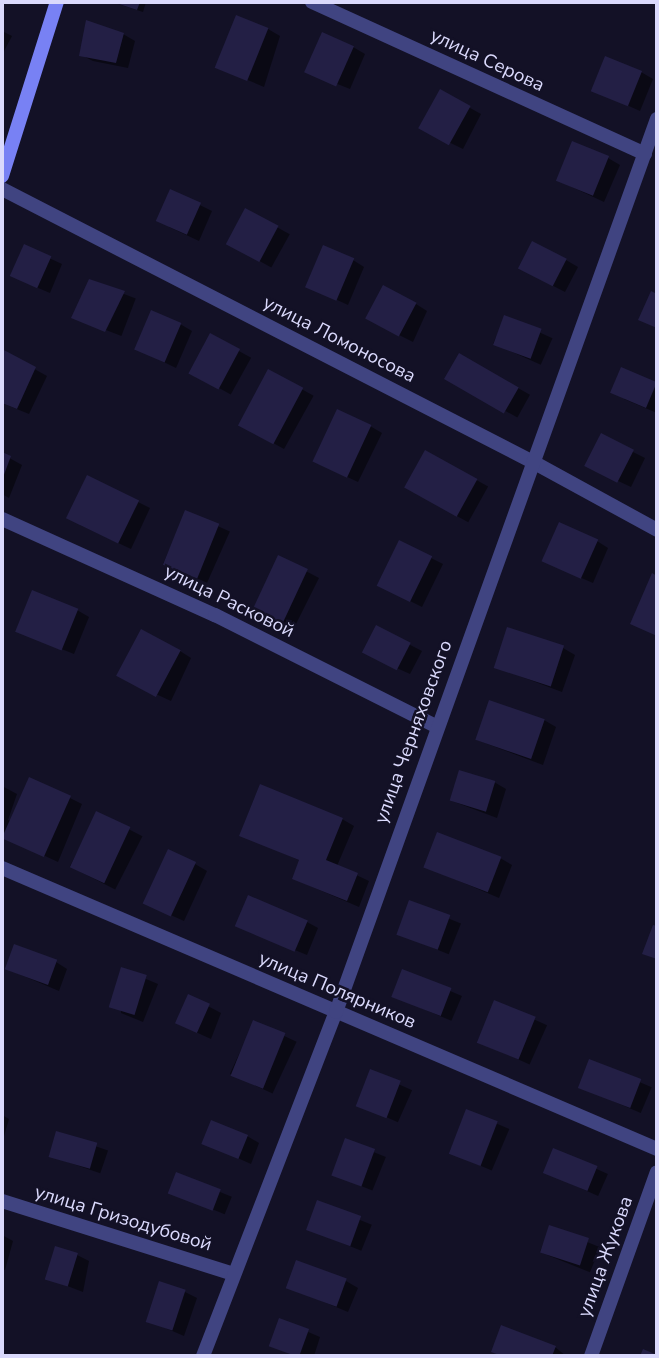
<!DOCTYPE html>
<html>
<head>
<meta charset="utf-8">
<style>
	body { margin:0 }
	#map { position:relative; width:659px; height:1358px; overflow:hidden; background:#131126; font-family:"Nunito Sans",sans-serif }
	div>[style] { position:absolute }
	.shadow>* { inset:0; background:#0007; transform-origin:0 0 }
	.building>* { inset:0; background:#231f45; transform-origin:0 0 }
	.minor>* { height:14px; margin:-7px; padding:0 7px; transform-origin:7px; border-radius:7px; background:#404481 }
	.secondary>* { height:14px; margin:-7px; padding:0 7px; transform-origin:7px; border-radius:7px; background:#7881f4 }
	span { translate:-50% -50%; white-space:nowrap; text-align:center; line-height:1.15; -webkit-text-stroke:5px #131126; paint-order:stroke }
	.street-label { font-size:19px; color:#dad9fc }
	.frame { position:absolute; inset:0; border:4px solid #dad9fc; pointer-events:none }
</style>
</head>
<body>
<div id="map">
	<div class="shadow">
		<div style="clip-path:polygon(112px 2px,146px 2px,143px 12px)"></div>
		<div style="clip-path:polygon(268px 29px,280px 36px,264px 87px,219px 68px)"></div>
		<div style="clip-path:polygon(2px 31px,12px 36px,2px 55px)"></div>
		<div style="clip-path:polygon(123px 34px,135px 41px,128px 68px,93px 61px,81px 55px)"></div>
		<div style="clip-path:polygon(353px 47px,365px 54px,350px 89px,305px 71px)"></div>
		<div style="clip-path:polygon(641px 72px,653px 79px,640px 111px,593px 90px)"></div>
		<div style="clip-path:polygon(441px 92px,481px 114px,463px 149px,432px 134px)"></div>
		<div style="clip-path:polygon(608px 158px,620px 165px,604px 202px,557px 180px)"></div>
		<div style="clip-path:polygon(171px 191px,212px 211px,199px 241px,169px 227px)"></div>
		<div style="left:246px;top:210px;width:50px;height:38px;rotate:29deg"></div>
		<div style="clip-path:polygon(25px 247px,62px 264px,50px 293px,24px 282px)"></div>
		<div style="clip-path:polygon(353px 260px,364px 267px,348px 305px,307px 286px)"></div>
		<div style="clip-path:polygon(566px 260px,578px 267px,565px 292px,532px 275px)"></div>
		<div style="left:90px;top:281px;width:49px;height:40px;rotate:21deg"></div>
		<div style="clip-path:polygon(416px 304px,427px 311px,413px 342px,379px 325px)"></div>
		<div style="left:505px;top:317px;width:52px;height:29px;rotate:24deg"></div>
		<div style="clip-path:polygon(180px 324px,192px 331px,176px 368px,137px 349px)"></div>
		<div style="left:210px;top:335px;width:47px;height:42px;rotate:29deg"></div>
		<div style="clip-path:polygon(2px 351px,47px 376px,29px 414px,2px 403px)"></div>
		<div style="left:460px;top:356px;width:80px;height:26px;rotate:29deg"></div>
		<div style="clip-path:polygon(622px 369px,657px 384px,657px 413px,624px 399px)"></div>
		<div style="left:269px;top:371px;width:51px;height:61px;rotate:29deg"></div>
		<div style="clip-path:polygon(370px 426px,382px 433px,358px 482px,326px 467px)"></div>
		<div style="clip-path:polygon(601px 436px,645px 458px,631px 487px,599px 472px)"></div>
		<div style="left:426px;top:452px;width:71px;height:41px;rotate:29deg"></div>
		<div style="clip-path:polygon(2px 454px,22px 465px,9px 498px,2px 494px)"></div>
		<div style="clip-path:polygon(88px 477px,150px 508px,131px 549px,80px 525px)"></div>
		<div style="left:186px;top:512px;width:48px;height:56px;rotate:24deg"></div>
		<div style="clip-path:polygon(597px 541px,608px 548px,593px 583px,556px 567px)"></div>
		<div style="clip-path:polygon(399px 542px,443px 564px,422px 607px,390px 591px)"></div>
		<div style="clip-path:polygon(279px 557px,319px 578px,292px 632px,263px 618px)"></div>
		<div style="clip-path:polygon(77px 610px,89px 617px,74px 654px,16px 631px)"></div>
		<div style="clip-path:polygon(377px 628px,422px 651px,410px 674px,379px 660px)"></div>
		<div style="clip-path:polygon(563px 648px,575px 655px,562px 692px,495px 667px)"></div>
		<div style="clip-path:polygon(180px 651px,191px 658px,171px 701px,134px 684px)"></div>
		<div style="clip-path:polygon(544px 720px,556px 727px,543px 765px,477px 740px)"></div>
		<div style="clip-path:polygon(494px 782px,506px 789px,497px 818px,452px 801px)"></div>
		<div style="clip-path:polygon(2px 786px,17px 794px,8px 820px,11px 821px,70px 798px,82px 804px,58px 862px,4px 837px)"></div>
		<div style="left:97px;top:813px;width:51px;height:60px;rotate:27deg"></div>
		<div style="clip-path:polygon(342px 819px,354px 826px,337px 866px,369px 881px,359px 907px,294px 879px,301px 861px,241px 835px)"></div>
		<div style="clip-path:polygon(500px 858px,512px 865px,499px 898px,424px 866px)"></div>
		<div style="clip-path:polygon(195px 864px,207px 871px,184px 921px,146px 904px)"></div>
		<div style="left:410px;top:903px;width:55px;height:33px;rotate:22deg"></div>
		<div style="clip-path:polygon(307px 922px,318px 928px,307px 955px,236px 926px)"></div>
		<div style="clip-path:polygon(56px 962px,67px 969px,59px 991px,7px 969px)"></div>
		<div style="clip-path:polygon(122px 969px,158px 984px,143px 1022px,121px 1013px)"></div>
		<div style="left:403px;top:971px;width:64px;height:27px;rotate:23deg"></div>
		<div style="clip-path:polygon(189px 996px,221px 1013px,211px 1039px,178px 1024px)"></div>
		<div style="left:495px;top:1002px;width:57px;height:43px;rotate:24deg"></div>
		<div style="left:254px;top:1022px;width:47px;height:57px;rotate:25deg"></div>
		<div style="left:590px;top:1061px;width:67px;height:28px;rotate:23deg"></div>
		<div style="left:371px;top:1072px;width:45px;height:35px;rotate:24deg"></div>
		<div style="left:467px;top:1111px;width:46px;height:45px;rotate:23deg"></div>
		<div style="clip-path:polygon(2px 1115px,9px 1119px,2px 1143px)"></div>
		<div style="left:57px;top:1133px;width:54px;height:24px;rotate:19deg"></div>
		<div style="clip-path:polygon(247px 1136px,259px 1143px,251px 1164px,204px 1143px)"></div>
		<div style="left:346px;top:1141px;width:43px;height:36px;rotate:22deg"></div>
		<div style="left:554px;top:1150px;width:59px;height:24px;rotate:24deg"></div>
		<div style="left:178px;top:1175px;width:58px;height:19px;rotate:22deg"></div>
		<div style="left:318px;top:1203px;width:58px;height:28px;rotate:22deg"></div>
		<div style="left:550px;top:1227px;width:54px;height:27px;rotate:22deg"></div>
		<div style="clip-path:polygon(2px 1235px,13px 1241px,5px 1270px,2px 1269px)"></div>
		<div style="clip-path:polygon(77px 1255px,89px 1261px,83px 1292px,49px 1279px)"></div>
		<div style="clip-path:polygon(346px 1281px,358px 1288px,348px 1312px,288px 1287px)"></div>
		<div style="clip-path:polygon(185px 1292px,197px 1298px,184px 1336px,149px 1321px)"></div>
		<div style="clip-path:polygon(280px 1320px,320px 1337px,314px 1356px,295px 1356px,270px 1345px)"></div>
		<div style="clip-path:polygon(555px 1347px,566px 1356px,502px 1356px,493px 1351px)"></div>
	</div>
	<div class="building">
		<div style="clip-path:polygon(113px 2px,140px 2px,137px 10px)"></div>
		<div style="left:236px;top:15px;width:35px;height:57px;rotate:22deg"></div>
		<div style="clip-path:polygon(86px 20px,124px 33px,116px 63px,79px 56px)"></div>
		<div style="left:322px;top:32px;width:35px;height:44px;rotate:24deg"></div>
		<div style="left:605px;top:56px;width:40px;height:38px;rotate:22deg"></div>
		<div style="left:440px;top:89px;width:35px;height:45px;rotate:29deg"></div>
		<div style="left:572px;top:141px;width:40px;height:43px;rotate:22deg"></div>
		<div style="left:170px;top:189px;width:34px;height:35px;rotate:24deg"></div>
		<div style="left:245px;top:208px;width:38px;height:41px;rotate:28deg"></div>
		<div style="left:532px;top:241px;width:39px;height:31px;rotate:27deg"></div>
		<div style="left:24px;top:244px;width:30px;height:35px;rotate:24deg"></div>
		<div style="left:323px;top:245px;width:34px;height:46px;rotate:23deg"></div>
		<div style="clip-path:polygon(89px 279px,125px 291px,105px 332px,71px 318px)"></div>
		<div style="left:383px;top:285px;width:38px;height:38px;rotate:28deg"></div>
		<div style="clip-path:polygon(651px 291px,657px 294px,657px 328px,638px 320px)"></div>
		<div style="left:151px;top:310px;width:33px;height:43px;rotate:23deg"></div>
		<div style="left:504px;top:315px;width:40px;height:32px;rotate:20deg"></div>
		<div style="left:210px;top:333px;width:34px;height:46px;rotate:28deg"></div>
		<div style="clip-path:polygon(2px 349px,36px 367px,17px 409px,2px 403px)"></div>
		<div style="left:459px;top:353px;width:69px;height:30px;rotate:30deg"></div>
		<div style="left:621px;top:367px;width:39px;height:28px;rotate:23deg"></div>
		<div style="left:268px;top:369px;width:40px;height:64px;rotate:28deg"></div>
		<div style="left:337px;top:409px;width:38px;height:58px;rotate:25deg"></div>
		<div style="left:601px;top:433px;width:37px;height:37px;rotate:27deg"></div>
		<div style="left:425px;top:450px;width:60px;height:43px;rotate:29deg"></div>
		<div style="clip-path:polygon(2px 452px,11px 456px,2px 480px)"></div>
		<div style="left:87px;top:475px;width:58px;height:48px;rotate:26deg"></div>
		<div style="left:185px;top:510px;width:37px;height:59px;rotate:22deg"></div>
		<div style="left:559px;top:522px;width:43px;height:43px;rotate:24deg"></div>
		<div style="left:399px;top:540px;width:37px;height:51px;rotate:26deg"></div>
		<div style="left:278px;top:555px;width:33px;height:64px;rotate:25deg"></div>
		<div style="clip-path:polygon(652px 573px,657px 576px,657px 636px,630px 624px)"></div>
		<div style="left:32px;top:590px;width:50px;height:45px;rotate:22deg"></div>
		<div style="left:376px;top:625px;width:39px;height:31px;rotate:27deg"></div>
		<div style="left:507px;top:627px;width:60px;height:43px;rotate:18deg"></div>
		<div style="left:141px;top:629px;width:45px;height:53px;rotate:28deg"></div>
		<div style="left:489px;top:700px;width:59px;height:42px;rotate:19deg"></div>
		<div style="left:459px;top:770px;width:38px;height:32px;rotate:17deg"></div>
		<div style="left:29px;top:777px;width:46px;height:67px;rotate:24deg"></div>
		<div style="clip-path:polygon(260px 784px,343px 818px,326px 860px,358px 873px,347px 901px,292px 879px,299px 860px,239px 836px)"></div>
		<div style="left:96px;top:811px;width:38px;height:62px;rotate:25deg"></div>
		<div style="left:437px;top:832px;width:69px;height:38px;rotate:21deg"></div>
		<div style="left:168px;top:849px;width:31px;height:60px;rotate:25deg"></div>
		<div style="left:248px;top:895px;width:65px;height:34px;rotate:23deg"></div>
		<div style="left:409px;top:900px;width:44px;height:37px;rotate:20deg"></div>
		<div style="clip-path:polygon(653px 925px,657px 926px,657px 959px,642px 954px)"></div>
		<div style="left:14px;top:944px;width:46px;height:27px;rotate:20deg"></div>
		<div style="left:121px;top:967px;width:27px;height:42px;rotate:17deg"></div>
		<div style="left:402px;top:969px;width:53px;height:30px;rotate:21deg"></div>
		<div style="left:188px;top:994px;width:24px;height:32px;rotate:24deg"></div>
		<div style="left:494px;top:1000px;width:45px;height:46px;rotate:22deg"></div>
		<div style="left:253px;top:1020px;width:35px;height:60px;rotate:22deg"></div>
		<div style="left:589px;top:1059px;width:56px;height:31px;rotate:21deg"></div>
		<div style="left:370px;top:1069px;width:33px;height:40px;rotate:21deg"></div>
		<div style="left:466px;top:1109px;width:34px;height:48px;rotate:21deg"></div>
		<div style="left:211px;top:1120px;width:40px;height:26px;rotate:22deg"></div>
		<div style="left:56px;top:1131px;width:43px;height:27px;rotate:16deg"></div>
		<div style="left:345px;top:1138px;width:32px;height:40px;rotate:20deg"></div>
		<div style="left:553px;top:1148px;width:48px;height:27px;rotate:22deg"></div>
		<div style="left:176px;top:1172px;width:48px;height:23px;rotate:21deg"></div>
		<div style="left:317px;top:1200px;width:47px;height:32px;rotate:20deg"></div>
		<div style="left:549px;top:1225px;width:42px;height:29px;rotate:18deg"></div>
		<div style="left:55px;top:1246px;width:24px;height:35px;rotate:17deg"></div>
		<div style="left:296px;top:1260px;width:54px;height:30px;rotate:20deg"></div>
		<div style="left:159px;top:1281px;width:28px;height:43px;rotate:18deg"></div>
		<div style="left:279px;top:1318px;width:32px;height:30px;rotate:20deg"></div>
		<div style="clip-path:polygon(501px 1325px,556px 1346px,552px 1356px,502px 1356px,491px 1352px)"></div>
		<div style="clip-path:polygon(643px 1349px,657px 1355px,657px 1356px,640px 1356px)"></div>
	</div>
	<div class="minor">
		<div style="left:312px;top:2px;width:366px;rotate:24.5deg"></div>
		<div style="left:2px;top:189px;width:597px;rotate:27.21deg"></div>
		<div style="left:533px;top:462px;width:141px;rotate:28.7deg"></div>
		<div style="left:2px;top:519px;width:234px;rotate:24.3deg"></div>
		<div style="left:215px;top:615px;width:247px;rotate:26.7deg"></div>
		<div style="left:2px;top:868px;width:713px;rotate:23.22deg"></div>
		<div style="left:2px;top:1201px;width:242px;rotate:17.5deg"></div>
		<div style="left:203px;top:1356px;width:369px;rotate:-68.9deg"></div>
		<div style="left:336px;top:1012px;width:949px;rotate:-70.23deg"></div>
		<div style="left:591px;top:1356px;width:195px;rotate:-70.3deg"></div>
	</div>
	<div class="secondary">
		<div style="left:2px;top:176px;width:182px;rotate:-72.5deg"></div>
	</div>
	<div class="street-label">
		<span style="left:487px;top:61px;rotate:25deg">улица Серова</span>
		<span style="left:339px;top:340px;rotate:27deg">улица Ломоносова</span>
		<span style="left:229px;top:602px;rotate:26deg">улица Расковой</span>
		<span style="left:414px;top:732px;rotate:-70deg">улица Черняховского</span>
		<span style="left:337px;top:991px;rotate:23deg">улица Полярников</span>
		<span style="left:123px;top:1219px;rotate:17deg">улица Гризодубовой</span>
		<span style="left:606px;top:1257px;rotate:-70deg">улица Жукова</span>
	</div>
	<div class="frame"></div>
</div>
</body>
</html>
